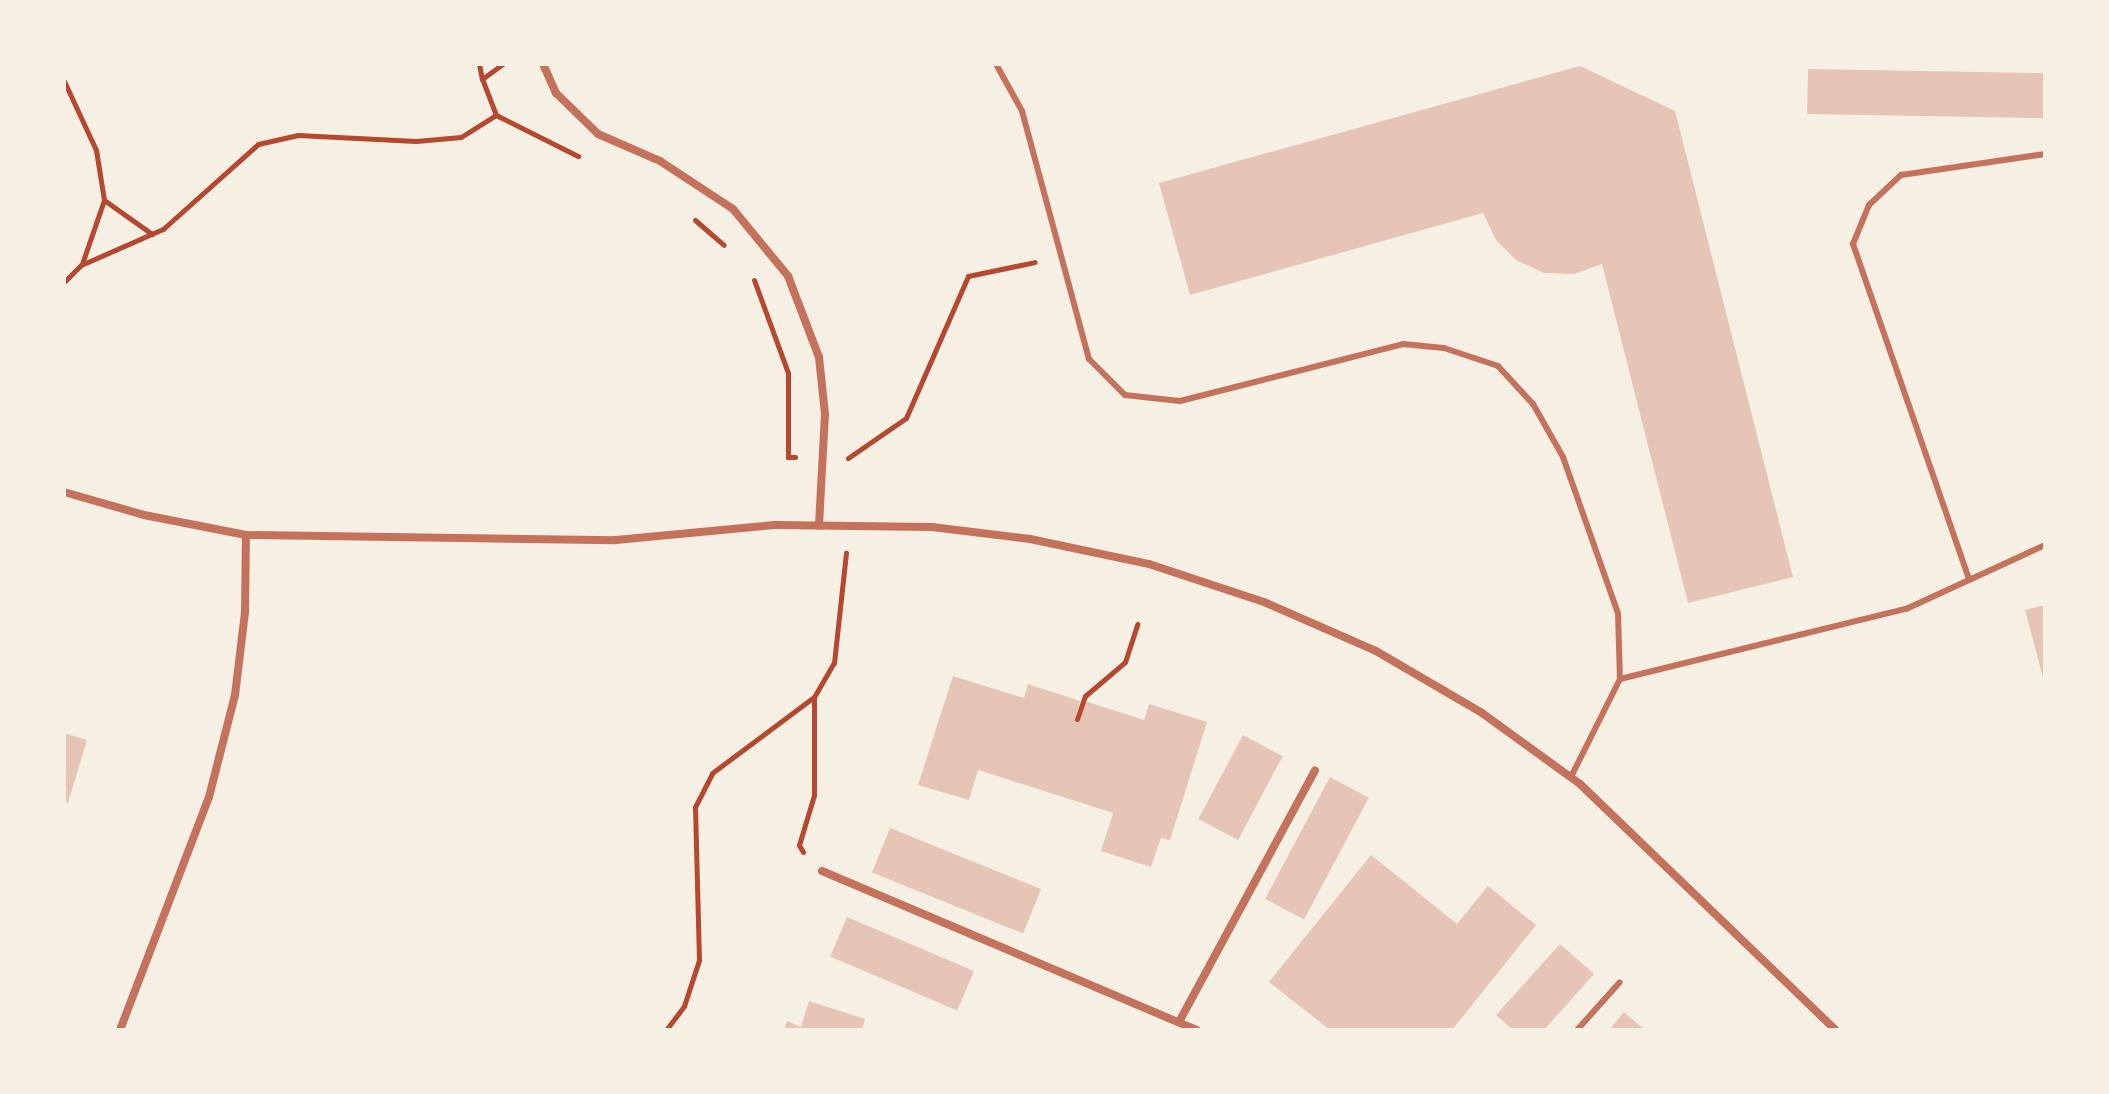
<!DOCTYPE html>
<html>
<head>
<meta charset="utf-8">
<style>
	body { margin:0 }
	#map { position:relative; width:2109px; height:1094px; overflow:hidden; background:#f6efe4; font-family:Signika,sans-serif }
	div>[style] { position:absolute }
	.building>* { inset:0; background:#e6c5b7; transform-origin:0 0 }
	.path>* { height:5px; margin:-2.5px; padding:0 2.5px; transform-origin:2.5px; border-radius:2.5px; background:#b5482f }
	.service>* { height:6px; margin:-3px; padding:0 3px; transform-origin:3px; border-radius:3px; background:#c5725c }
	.minor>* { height:8px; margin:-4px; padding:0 4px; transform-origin:4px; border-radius:4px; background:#c5725c }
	span { translate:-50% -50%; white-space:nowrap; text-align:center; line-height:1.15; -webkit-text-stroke:8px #f6efe4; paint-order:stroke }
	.frame { position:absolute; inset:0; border:66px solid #f6efe4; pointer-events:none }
</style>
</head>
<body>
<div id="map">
	<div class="building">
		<div style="clip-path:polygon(1580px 66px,1675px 111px,1793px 577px,1688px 603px,1602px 264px,1574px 274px,1544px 273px,1516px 260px,1496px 240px,1483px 213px,1190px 295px,1159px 183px)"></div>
		<div style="left:1808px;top:69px;width:237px;height:45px;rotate:1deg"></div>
		<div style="clip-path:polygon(2045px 605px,2045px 681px,2044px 681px,2025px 610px)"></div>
		<div style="clip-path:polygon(953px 676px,1024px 698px,1028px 684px,1080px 701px,1075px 719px,1079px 720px,1085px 701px,1144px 720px,1149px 704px,1207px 722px,1170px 840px,1161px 838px,1151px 867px,1101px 851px,1113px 813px,978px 770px,969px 800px,918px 785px)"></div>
		<div style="clip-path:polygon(64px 733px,87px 740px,68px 803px,64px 801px)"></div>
		<div style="left:1243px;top:735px;width:45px;height:95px;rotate:28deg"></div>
		<div style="left:1330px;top:777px;width:44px;height:138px;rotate:28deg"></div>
		<div style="left:890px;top:828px;width:163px;height:48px;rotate:22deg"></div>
		<div style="clip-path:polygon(1371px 855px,1457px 924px,1488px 886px,1536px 925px,1452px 1030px,1330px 1030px,1269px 982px)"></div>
		<div style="left:847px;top:917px;width:138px;height:43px;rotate:23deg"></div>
		<div style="clip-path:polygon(1560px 944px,1594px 974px,1544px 1030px,1513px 1030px,1496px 1015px)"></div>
		<div style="clip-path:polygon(809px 1001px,865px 1019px,862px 1030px,784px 1030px,787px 1021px,801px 1027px)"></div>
		<div style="clip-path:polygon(1624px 1012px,1645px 1030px,1609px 1030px)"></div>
	</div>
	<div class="path">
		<div style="left:479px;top:64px;width:15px;rotate:79deg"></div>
		<div style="left:64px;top:81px;width:76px;rotate:65.1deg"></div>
		<div style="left:96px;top:150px;width:51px;rotate:80.9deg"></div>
		<div style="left:104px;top:200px;width:68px;rotate:109deg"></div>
		<div style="left:496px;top:115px;width:92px;rotate:26.6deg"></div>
		<div style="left:104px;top:200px;width:59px;rotate:35.3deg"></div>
		<div style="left:695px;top:220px;width:38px;rotate:41deg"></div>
		<div style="left:754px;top:280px;width:99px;rotate:69.9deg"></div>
		<div style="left:788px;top:373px;width:84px;rotate:90deg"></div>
		<div style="left:788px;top:457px;width:7px"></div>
		<div style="left:64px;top:282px;width:24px;rotate:-45deg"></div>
		<div style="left:81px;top:265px;width:90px;rotate:-23.7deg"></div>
		<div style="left:163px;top:229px;width:127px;rotate:-41.8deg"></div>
		<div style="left:258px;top:144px;width:41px;rotate:-12.7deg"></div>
		<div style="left:298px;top:135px;width:118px;rotate:2.9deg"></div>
		<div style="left:416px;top:141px;width:45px;rotate:-5.1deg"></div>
		<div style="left:461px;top:137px;width:41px;rotate:-32.2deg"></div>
		<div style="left:496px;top:115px;width:39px;rotate:-111deg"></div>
		<div style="left:482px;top:79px;width:26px;rotate:-36deg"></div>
		<div style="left:848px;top:458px;width:70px;rotate:-34.6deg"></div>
		<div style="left:906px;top:418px;width:155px;rotate:-66.4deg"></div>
		<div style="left:968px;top:276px;width:68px;rotate:-11.8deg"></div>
		<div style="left:1077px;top:719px;width:24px;rotate:-71deg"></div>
		<div style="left:1085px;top:696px;width:52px;rotate:-40.4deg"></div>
		<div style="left:1125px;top:662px;width:40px;rotate:-72deg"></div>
		<div style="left:803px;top:852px;width:8px;rotate:-120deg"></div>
		<div style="left:799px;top:845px;width:52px;rotate:-73.3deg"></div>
		<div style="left:814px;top:795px;width:97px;rotate:-90deg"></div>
		<div style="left:666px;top:1030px;width:30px;rotate:-53deg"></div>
		<div style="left:684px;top:1006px;width:48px;rotate:-71.9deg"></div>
		<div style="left:699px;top:960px;width:153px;rotate:-91.5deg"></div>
		<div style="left:695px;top:807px;width:38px;rotate:-63deg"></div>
		<div style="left:712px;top:773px;width:127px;rotate:-36.7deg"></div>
		<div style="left:814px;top:697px;width:39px;rotate:-60deg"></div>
		<div style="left:834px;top:663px;width:111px;rotate:-83.8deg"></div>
	</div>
	<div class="service">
		<div style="left:996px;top:64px;width:54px;rotate:61deg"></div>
		<div style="left:1022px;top:111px;width:257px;rotate:74.9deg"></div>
		<div style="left:1089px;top:359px;width:51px;rotate:45deg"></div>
		<div style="left:1125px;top:395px;width:55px;rotate:6.2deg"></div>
		<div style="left:1180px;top:401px;width:230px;rotate:-14.3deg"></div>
		<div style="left:1403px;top:344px;width:41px;rotate:5.6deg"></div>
		<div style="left:1444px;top:348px;width:57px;rotate:18.4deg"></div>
		<div style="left:1498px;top:366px;width:52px;rotate:47.4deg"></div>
		<div style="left:1533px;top:404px;width:61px;rotate:60.5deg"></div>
		<div style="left:1563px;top:457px;width:165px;rotate:70.6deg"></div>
		<div style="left:1618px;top:613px;width:66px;rotate:88.3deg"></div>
		<div style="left:1620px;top:679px;width:110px;rotate:116.6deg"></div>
		<div style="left:1969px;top:579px;width:355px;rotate:-109.1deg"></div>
		<div style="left:1853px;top:244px;width:42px;rotate:-67.7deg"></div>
		<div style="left:1869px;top:205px;width:44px;rotate:-43.2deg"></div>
		<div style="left:1901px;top:175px;width:146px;rotate:-8.3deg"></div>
		<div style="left:1620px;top:679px;width:294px;rotate:-13.8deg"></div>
		<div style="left:1906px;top:609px;width:153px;rotate:-24.7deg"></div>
		<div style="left:1577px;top:1030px;width:64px;rotate:-48.1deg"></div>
	</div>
	<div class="minor">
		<div style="left:543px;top:64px;width:32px;rotate:66deg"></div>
		<div style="left:556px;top:93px;width:59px;rotate:44.3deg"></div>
		<div style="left:598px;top:134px;width:68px;rotate:23.5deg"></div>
		<div style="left:660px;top:161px;width:87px;rotate:33.3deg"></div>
		<div style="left:733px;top:209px;width:87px;rotate:50.6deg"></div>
		<div style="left:788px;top:276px;width:87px;rotate:69.1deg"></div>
		<div style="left:819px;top:357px;width:57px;rotate:84deg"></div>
		<div style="left:825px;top:414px;width:112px;rotate:93.1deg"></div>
		<div style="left:64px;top:492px;width:83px;rotate:16deg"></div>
		<div style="left:144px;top:515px;width:104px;rotate:11.1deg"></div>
		<div style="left:246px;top:535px;width:370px;rotate:0.8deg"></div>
		<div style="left:616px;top:540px;width:161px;rotate:-5.4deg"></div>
		<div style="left:776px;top:525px;width:156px;rotate:0.7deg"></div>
		<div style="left:932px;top:527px;width:99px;rotate:7deg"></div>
		<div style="left:1030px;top:539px;width:122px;rotate:11.9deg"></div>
		<div style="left:1149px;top:564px;width:121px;rotate:18.3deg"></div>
		<div style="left:1264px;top:602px;width:122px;rotate:23.6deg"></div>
		<div style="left:1376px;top:651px;width:123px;rotate:30.3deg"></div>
		<div style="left:1482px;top:713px;width:121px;rotate:35.9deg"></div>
		<div style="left:1580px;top:784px;width:355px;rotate:43.9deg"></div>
		<div style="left:822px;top:871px;width:407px;rotate:23deg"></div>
		<div style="left:1179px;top:1022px;width:286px;rotate:-61.6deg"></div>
		<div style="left:120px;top:1030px;width:249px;rotate:-69.1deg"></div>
		<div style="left:209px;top:797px;width:105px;rotate:-75.7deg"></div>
		<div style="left:235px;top:695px;width:84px;rotate:-83.1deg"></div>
		<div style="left:245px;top:612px;width:77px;rotate:-89.3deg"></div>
	</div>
	<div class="frame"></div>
</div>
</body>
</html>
